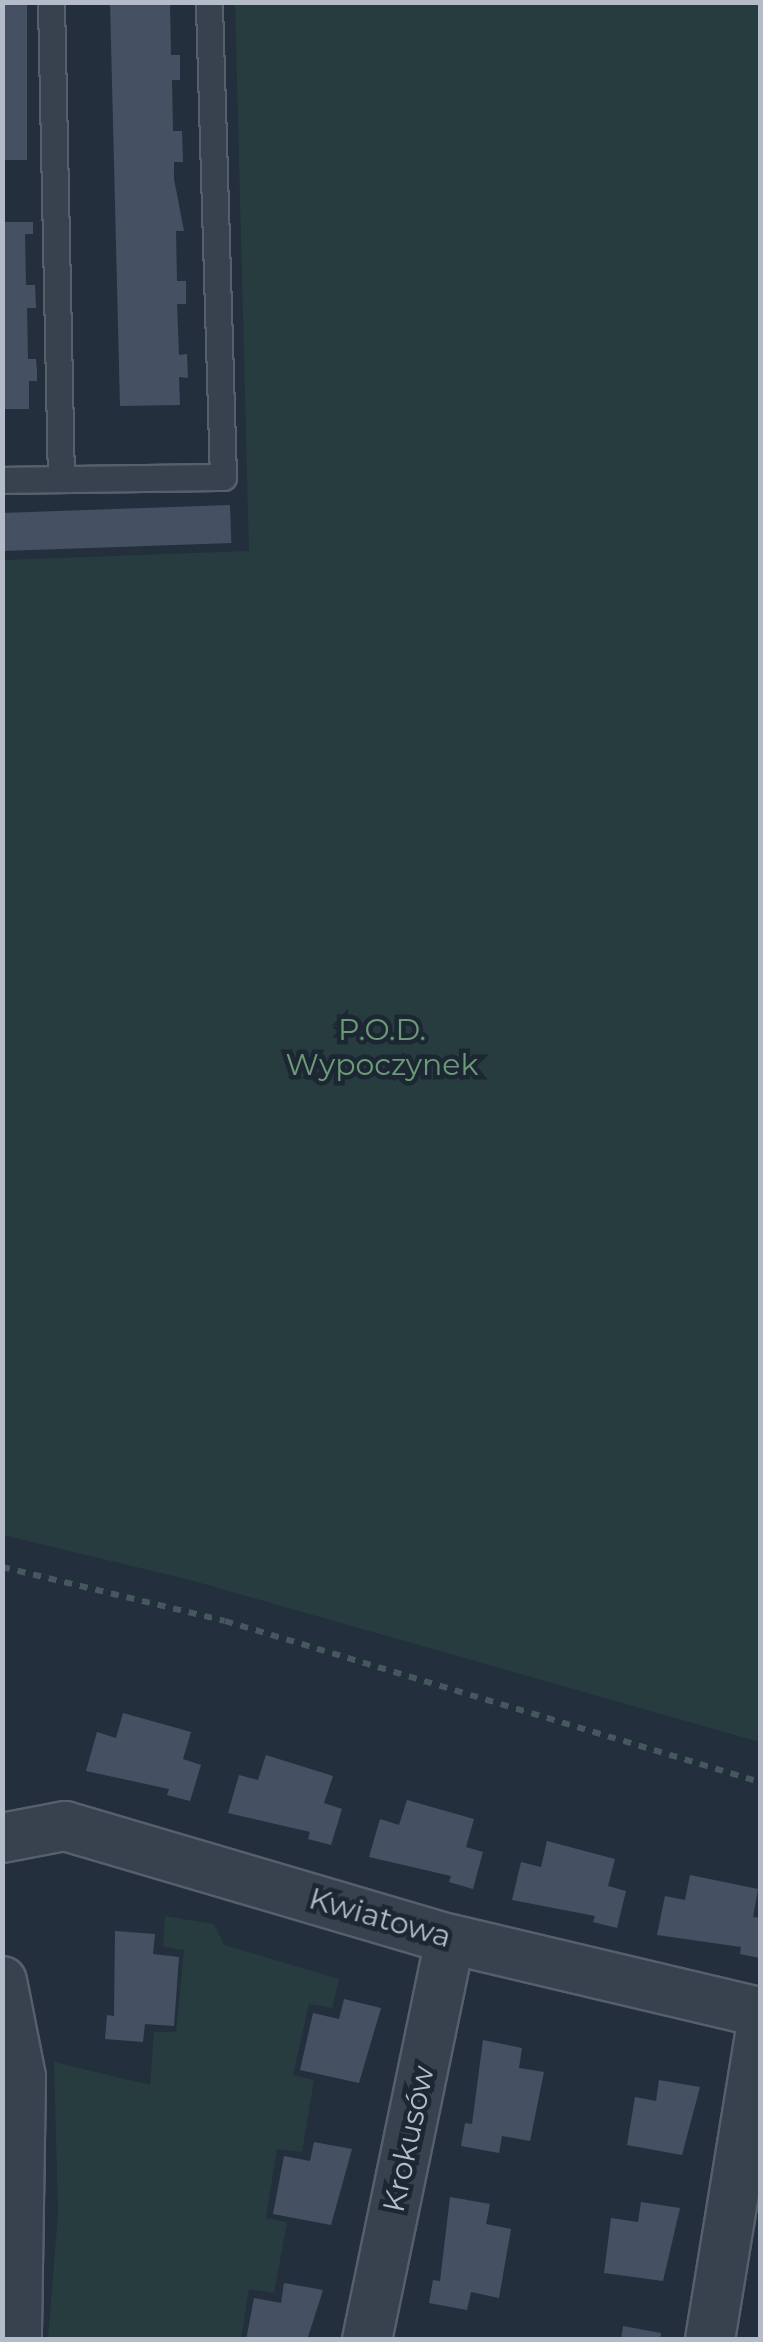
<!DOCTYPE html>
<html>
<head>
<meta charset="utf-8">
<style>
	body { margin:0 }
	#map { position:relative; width:763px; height:2342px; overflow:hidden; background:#242f3e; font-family:Montserrat,sans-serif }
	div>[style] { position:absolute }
	.green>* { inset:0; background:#263c3f }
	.building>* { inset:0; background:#455162; transform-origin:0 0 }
	.path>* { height:6px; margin-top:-3px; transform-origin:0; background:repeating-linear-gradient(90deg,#44595c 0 8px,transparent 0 16px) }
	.roads { filter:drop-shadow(2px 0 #565f6c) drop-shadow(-2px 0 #565f6c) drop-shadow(0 2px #565f6c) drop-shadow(0 -2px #565f6c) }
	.service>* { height:25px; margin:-12.5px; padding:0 12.5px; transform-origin:12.5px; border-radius:12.5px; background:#38414e }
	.minor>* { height:48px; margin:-24px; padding:0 24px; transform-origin:24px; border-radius:24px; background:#38414e }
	span { translate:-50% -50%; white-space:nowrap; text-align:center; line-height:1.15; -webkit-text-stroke:9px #1d2633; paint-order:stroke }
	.park-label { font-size:30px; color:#6b9a76 }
	.street-label { font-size:30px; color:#b4bcc9 }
	.frame { position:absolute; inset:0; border:5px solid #b4bcc9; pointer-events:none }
</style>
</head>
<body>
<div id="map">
	<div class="green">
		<div style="clip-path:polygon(235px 3px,760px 3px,760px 1742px,190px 1580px,3px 1535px,3px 560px,249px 551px)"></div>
		<div style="clip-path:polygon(165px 1916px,214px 1924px,224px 1945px,339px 1979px,332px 2008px,309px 2004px,293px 2075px,314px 2080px,302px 2152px,277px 2149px,266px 2218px,287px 2222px,274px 2293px,249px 2289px,241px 2339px,48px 2339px,58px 2213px,54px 2062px,150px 2085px,154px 2032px,176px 2032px,184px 1950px,163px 1947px)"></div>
	</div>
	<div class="building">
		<div style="left:2px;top:2px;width:25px;height:158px"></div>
		<div style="clip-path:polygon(110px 2px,170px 2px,171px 55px,180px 55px,180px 80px,172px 80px,173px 131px,182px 131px,183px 162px,174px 162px,174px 179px,184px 231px,176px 231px,177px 281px,186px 281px,186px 304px,177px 304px,179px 355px,187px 354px,188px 378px,179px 377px,180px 405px,120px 406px)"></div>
		<div style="clip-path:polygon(2px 222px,33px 222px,33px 234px,25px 234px,26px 285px,35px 285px,36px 308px,27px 308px,28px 359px,36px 359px,37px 370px,37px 381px,29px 381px,29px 409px,2px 409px)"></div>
		<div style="left:230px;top:505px;width:38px;height:228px;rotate:88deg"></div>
		<div style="clip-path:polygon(123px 1713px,191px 1732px,183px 1759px,201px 1765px,190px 1801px,167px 1795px,169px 1789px,86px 1771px,97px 1732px,116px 1738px)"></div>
		<div style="clip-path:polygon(266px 1755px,333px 1776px,324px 1803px,342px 1809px,331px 1845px,308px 1839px,310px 1832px,228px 1813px,239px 1775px,258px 1780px)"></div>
		<div style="clip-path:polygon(407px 1800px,474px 1819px,466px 1847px,483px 1852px,473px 1889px,449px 1882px,451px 1876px,369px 1857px,380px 1819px,399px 1825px)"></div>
		<div style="clip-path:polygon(547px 1841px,615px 1859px,608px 1886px,626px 1891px,617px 1928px,593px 1922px,595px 1916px,512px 1900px,521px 1862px,541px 1867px)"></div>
		<div style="clip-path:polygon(690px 1875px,758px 1889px,753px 1917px,760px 1918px,760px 1958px,740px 1954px,741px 1947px,657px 1935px,665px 1896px,685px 1900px)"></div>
		<div style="clip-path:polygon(115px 1931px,155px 1934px,153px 1954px,179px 1957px,174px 2026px,145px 2024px,143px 2042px,105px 2039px,107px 2015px,114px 2016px)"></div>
		<div style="clip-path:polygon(344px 1999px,381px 2008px,359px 2083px,300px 2070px,313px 2013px,339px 2019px)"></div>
		<div style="clip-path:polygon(483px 2040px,522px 2048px,519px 2068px,544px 2072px,530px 2141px,502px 2136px,499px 2153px,461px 2146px,465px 2123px,472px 2124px)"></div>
		<div style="clip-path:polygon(659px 2080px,700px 2087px,682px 2155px,627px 2145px,635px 2097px,656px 2101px)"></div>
		<div style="clip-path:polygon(314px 2142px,352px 2149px,331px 2225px,273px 2214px,284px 2156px,310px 2161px)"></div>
		<div style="clip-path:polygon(450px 2197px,490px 2204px,486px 2224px,511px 2229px,499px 2298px,471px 2292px,467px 2310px,429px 2303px,433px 2280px,440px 2281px)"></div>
		<div style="clip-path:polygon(641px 2202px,680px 2208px,663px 2281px,604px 2273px,611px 2218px,638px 2222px)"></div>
		<div style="clip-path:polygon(284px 2283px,323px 2290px,307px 2340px,246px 2340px,254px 2298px,281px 2303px)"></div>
		<div style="clip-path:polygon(623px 2326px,661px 2333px,660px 2340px,621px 2340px)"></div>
	</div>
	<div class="path">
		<div style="left:2px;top:1567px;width:229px;rotate:13.6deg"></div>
		<div style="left:225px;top:1621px;width:559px;rotate:16.75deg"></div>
	</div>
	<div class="roads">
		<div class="service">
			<div style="left:51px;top:2px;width:476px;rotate:88.8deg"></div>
			<div style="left:2px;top:480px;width:221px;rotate:-0.8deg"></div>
			<div style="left:223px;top:477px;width:475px;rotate:-91.7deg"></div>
		</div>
		<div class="minor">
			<div style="left:2px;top:1838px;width:64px;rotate:-10.8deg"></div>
			<div style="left:65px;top:1826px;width:401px;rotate:16.4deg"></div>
			<div style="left:450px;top:1939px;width:318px;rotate:13.3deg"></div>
			<div style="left:2px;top:1981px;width:98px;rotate:78.8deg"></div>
			<div style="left:21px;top:2077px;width:263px;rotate:90.9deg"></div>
			<div style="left:367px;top:2340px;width:409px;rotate:-78.3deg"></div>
			<div style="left:710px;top:2340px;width:310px;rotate:-80.7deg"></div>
		</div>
	</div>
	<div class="park-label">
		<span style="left:382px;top:1047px">P.O.D.<br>Wypoczynek</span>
	</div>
	<div class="street-label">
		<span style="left:380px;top:1918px;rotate:16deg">Kwiatowa</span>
		<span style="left:409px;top:2139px;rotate:-78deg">Krokusów</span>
	</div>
	<div class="frame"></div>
</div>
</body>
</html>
